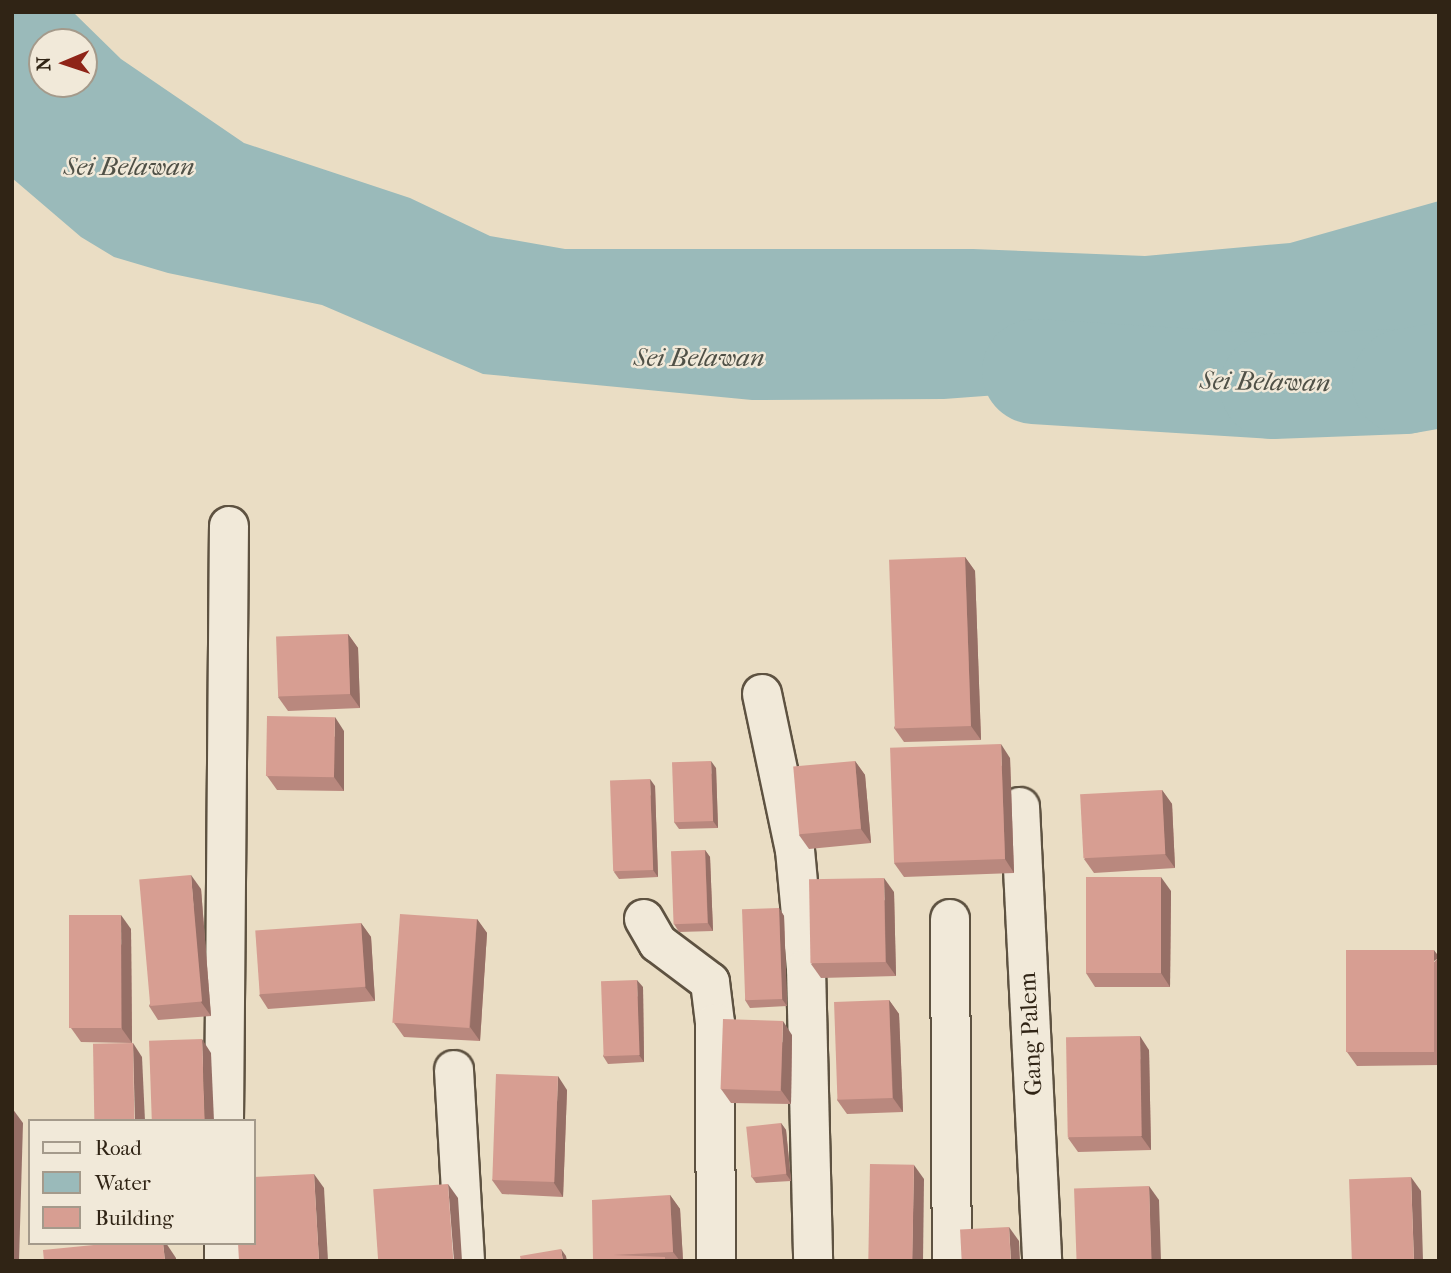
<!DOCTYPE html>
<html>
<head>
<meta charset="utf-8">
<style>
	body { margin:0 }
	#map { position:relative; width:1451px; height:1273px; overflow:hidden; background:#eaddc4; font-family:"IM FELL French Canon",serif }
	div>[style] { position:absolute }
	.water>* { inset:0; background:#9ababa }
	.river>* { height:105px; margin:-52.5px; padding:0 52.5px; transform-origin:52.5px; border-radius:52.5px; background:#9ababa }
	.roads { filter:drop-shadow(2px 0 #5e5241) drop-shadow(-2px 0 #5e5241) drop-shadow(0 2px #5e5241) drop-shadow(0 -2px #5e5241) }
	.minor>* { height:38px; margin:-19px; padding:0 19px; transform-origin:19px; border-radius:19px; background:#f1e9d9 }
	.wall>* { inset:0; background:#b9887e }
	.shaded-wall>* { inset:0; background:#966f66; transform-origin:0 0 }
	.building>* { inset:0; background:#d79e92; transform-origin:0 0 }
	span { translate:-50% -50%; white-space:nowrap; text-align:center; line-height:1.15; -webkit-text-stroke:5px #f1e9d9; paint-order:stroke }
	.street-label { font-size:24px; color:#302415 }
	.water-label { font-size:26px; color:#505147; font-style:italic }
	.frame { position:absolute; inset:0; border:14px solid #302415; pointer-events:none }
	.legend { position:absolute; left:28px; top:1119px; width:228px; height:126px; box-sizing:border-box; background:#f1e9d9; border:2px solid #a49a8b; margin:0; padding:9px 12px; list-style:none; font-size:21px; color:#302415 }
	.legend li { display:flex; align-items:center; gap:14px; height:35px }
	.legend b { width:35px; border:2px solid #a49a8b }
	.north { position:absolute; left:28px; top:28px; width:70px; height:70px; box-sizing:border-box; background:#f1e9d9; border:2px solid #a49a8b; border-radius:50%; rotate:268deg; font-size:19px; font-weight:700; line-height:28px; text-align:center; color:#302415 }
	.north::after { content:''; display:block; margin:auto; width:24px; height:32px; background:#8f2418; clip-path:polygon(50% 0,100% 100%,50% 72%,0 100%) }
</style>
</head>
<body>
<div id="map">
	<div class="water">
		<div style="clip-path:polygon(evenodd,12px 12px,73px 12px,121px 59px,244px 143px,410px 198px,490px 236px,565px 249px,973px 249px,1145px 256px,1290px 243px,1439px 201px,1439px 363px,944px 399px,752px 400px,483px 374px,322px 305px,168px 273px,114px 257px,81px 237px,12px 178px,12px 12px,42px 42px,84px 42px,84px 84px,42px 84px,42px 42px)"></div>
	</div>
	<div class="river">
		<div style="left:1034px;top:371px;width:238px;rotate:3.6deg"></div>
		<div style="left:1272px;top:386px;width:132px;rotate:-2.2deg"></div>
		<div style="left:1404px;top:381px;width:36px;rotate:-10deg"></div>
	</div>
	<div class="roads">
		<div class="minor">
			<div style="left:762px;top:694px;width:159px;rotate:78.1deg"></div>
			<div style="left:795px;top:850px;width:119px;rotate:84.7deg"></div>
			<div style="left:806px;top:968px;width:293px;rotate:88.6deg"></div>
			<div style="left:1020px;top:807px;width:455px;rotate:87.2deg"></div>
			<div style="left:644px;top:919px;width:28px;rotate:60deg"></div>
			<div style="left:658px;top:943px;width:65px;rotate:36.9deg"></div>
			<div style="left:710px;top:982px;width:41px;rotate:83deg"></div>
			<div style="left:715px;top:1023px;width:238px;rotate:89.8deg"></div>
			<div style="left:950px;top:919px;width:342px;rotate:89.7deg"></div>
			<div style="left:454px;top:1070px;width:191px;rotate:86.7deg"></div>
			<div style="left:224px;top:1121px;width:595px;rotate:-89.52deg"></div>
			<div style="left:224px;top:1243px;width:18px;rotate:90deg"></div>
		</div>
	</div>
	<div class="wall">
		<div style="clip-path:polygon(965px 557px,975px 571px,981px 740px,904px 742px,894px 728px)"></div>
		<div style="clip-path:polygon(348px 634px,358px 648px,360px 708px,288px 711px,278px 697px)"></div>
		<div style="clip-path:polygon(344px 731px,344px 791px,277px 790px,267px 776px)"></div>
		<div style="clip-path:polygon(1010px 758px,1014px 873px,904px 877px,894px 863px)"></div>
		<div style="clip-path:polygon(855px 761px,865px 775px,871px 843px,809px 849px,799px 835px)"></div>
		<div style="clip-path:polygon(716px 768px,718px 828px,679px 829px,674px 822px)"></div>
		<div style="clip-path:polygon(655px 786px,658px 877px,619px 879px,614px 872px)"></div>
		<div style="clip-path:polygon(1162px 790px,1172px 804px,1175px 868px,1094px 873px,1084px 859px)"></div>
		<div style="clip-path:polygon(705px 850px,710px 857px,713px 931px,679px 932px,674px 924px)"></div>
		<div style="clip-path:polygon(201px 889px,211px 1016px,158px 1020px,149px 1006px)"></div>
		<div style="clip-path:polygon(1171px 891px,1170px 987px,1095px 987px,1086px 973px)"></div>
		<div style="clip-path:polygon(894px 892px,896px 976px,821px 978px,811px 964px)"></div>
		<div style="clip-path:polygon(779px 908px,784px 916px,787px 1006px,750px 1008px,745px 1000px)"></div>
		<div style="clip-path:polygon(477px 919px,487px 933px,480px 1041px,404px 1037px,394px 1023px)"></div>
		<div style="clip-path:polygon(361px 923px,371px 937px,375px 1001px,268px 1009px,259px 995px)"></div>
		<div style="clip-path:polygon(131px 929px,132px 1043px,81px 1042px,71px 1028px)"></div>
		<div style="clip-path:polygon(1439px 957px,1439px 1065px,1357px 1066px,1347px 1052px)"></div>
		<div style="clip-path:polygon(643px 987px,644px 1062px,608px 1064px,603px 1056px)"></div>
		<div style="clip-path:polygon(889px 1000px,899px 1014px,903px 1112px,847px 1114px,837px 1100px)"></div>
		<div style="clip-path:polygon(792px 1035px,791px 1104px,731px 1103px,721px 1089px)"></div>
		<div style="clip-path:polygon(1149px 1050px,1151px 1150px,1078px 1152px,1068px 1138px)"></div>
		<div style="clip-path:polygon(567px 1090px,563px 1197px,502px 1194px,492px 1180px)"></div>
		<div style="clip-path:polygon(781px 1123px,786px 1130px,791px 1181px,756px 1183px,751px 1176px)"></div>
		<div style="clip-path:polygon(670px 1195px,680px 1209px,683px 1261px,593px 1261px)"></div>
	</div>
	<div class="shaded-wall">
		<div style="clip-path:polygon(965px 557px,975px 571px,981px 740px,971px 726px)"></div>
		<div style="clip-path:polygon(348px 634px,358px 648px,360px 708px,350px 694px)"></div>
		<div style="clip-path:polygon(335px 717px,344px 731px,344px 791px,334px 777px)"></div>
		<div style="clip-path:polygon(1001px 744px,1010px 758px,1014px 873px,1005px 859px)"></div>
		<div style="clip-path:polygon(711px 761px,716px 768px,718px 828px,713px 821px)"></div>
		<div style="clip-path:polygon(855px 761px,865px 775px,871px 843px,861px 829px)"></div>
		<div style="clip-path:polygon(650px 779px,655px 786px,658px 877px,653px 870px)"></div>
		<div style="clip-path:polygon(1162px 790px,1172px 804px,1175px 868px,1165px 854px)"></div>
		<div style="clip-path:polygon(705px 850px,710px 857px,713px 931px,708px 923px)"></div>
		<div style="clip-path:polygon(191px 875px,201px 889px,211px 1016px,201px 1002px)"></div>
		<div style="clip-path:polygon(1161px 877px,1171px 891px,1170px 987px,1161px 973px)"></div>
		<div style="clip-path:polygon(884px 878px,894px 892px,896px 976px,886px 962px)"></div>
		<div style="clip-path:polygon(779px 908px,784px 916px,787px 1006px,782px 999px)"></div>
		<div style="clip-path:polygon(121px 915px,131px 929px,132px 1043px,122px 1029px)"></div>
		<div style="clip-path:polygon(477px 919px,487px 933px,480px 1041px,470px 1027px)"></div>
		<div style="clip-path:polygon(361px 923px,371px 937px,375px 1001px,365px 987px)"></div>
		<div style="left:1434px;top:950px;width:9px;height:101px;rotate:54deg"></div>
		<div style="clip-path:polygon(637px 980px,643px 987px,644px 1062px,639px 1055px)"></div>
		<div style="clip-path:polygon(889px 1000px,899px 1014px,903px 1112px,893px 1098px)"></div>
		<div style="clip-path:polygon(783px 1021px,792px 1035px,791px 1104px,781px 1090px)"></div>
		<div style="clip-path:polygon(1140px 1036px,1149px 1050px,1151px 1150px,1141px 1136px)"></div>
		<div style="clip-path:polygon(202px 1039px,211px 1053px,214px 1121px,205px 1121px)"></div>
		<div style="clip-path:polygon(133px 1043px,142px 1057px,145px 1121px,135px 1121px)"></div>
		<div style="clip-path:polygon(558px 1076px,567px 1090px,563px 1197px,554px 1183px)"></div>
		<div style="clip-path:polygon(12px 1108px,23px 1123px,19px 1261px,12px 1261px)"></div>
		<div style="clip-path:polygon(781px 1123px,786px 1130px,791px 1181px,786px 1174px)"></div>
		<div style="clip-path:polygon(914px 1165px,924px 1179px,923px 1261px,912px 1261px)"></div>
		<div style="clip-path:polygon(314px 1174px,324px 1188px,328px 1261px,319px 1261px)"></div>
		<div style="clip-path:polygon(1411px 1177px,1421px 1191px,1423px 1261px,1414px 1261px)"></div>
		<div style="clip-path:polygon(448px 1184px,458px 1198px,462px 1261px,454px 1261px)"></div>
		<div style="clip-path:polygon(1149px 1186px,1159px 1200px,1161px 1261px,1151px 1261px)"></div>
		<div style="clip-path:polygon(670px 1195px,680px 1209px,683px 1261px,680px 1261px,673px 1252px)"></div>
		<div style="clip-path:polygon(1009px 1227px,1019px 1241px,1020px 1261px,1011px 1261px)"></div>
		<div style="clip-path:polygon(163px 1243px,166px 1243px,176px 1258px,176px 1261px,165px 1261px)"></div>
		<div style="clip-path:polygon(561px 1249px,566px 1256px,567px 1261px,563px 1261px)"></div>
	</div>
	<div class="building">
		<div style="left:965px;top:557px;width:169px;height:76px;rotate:88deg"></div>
		<div style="left:348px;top:634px;width:60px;height:72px;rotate:88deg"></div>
		<div style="left:267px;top:716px;width:68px;height:60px;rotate:1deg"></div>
		<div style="left:1001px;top:744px;width:115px;height:111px;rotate:88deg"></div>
		<div style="left:711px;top:761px;width:60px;height:39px;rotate:88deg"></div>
		<div style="left:855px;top:761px;width:68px;height:62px;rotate:85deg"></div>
		<div style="left:650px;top:779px;width:91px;height:40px;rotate:88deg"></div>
		<div style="left:1162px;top:790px;width:64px;height:82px;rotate:87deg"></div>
		<div style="left:705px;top:850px;width:73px;height:34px;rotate:88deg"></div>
		<div style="left:191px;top:875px;width:127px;height:52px;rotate:85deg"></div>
		<div style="left:1086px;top:877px;width:75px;height:96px"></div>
		<div style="left:884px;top:878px;width:84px;height:75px;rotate:89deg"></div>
		<div style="left:779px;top:908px;width:91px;height:37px;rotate:88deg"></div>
		<div style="left:400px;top:914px;width:77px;height:109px;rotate:4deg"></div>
		<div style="left:69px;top:915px;width:52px;height:113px"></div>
		<div style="left:361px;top:923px;width:64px;height:106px;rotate:86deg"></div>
		<div style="left:1346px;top:950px;width:88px;height:102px"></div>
		<div style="left:637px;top:980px;width:75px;height:36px;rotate:88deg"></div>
		<div style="left:889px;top:1000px;width:98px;height:55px;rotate:88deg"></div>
		<div style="left:723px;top:1019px;width:60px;height:70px;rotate:2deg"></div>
		<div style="left:1140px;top:1036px;width:100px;height:74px;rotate:89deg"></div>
		<div style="left:202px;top:1039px;width:82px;height:53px;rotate:88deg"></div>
		<div style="left:133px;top:1043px;width:78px;height:40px;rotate:89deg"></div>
		<div style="left:496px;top:1074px;width:62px;height:106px;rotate:2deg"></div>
		<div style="left:781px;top:1123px;width:51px;height:35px;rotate:84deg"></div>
		<div style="left:870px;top:1164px;width:44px;height:97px;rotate:1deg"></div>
		<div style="clip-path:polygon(314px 1174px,319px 1261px,239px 1261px,238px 1243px,254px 1243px,254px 1177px)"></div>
		<div style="left:1411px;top:1177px;width:84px;height:62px;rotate:88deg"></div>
		<div style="left:448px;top:1184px;width:77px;height:75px;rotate:86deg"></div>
		<div style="left:1149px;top:1186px;width:75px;height:75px;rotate:88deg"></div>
		<div style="clip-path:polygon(670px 1195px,673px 1252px,613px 1255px,665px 1257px,665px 1261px,593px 1261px,592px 1200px)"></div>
		<div style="left:1009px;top:1227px;width:34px;height:49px;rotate:87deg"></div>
		<div style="clip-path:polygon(114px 1243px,163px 1243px,165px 1261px,44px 1261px,43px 1250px)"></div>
		<div style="clip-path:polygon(561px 1249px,563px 1261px,521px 1261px,520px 1256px)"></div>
	</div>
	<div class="street-label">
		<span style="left:1031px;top:1034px;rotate:-93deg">Gang Palem</span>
	</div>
	<div class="water-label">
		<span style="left:129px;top:167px">Sei Belawan</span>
		<span style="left:699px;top:358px">Sei Belawan</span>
		<span style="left:1265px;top:382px;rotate:1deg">Sei Belawan</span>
	</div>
	<div class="frame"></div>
	<ul class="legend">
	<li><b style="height:9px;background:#f1e9d9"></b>Road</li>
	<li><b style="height:19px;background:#9ababa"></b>Water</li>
	<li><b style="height:19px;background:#d79e92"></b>Building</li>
	</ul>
	<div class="north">N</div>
</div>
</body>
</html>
